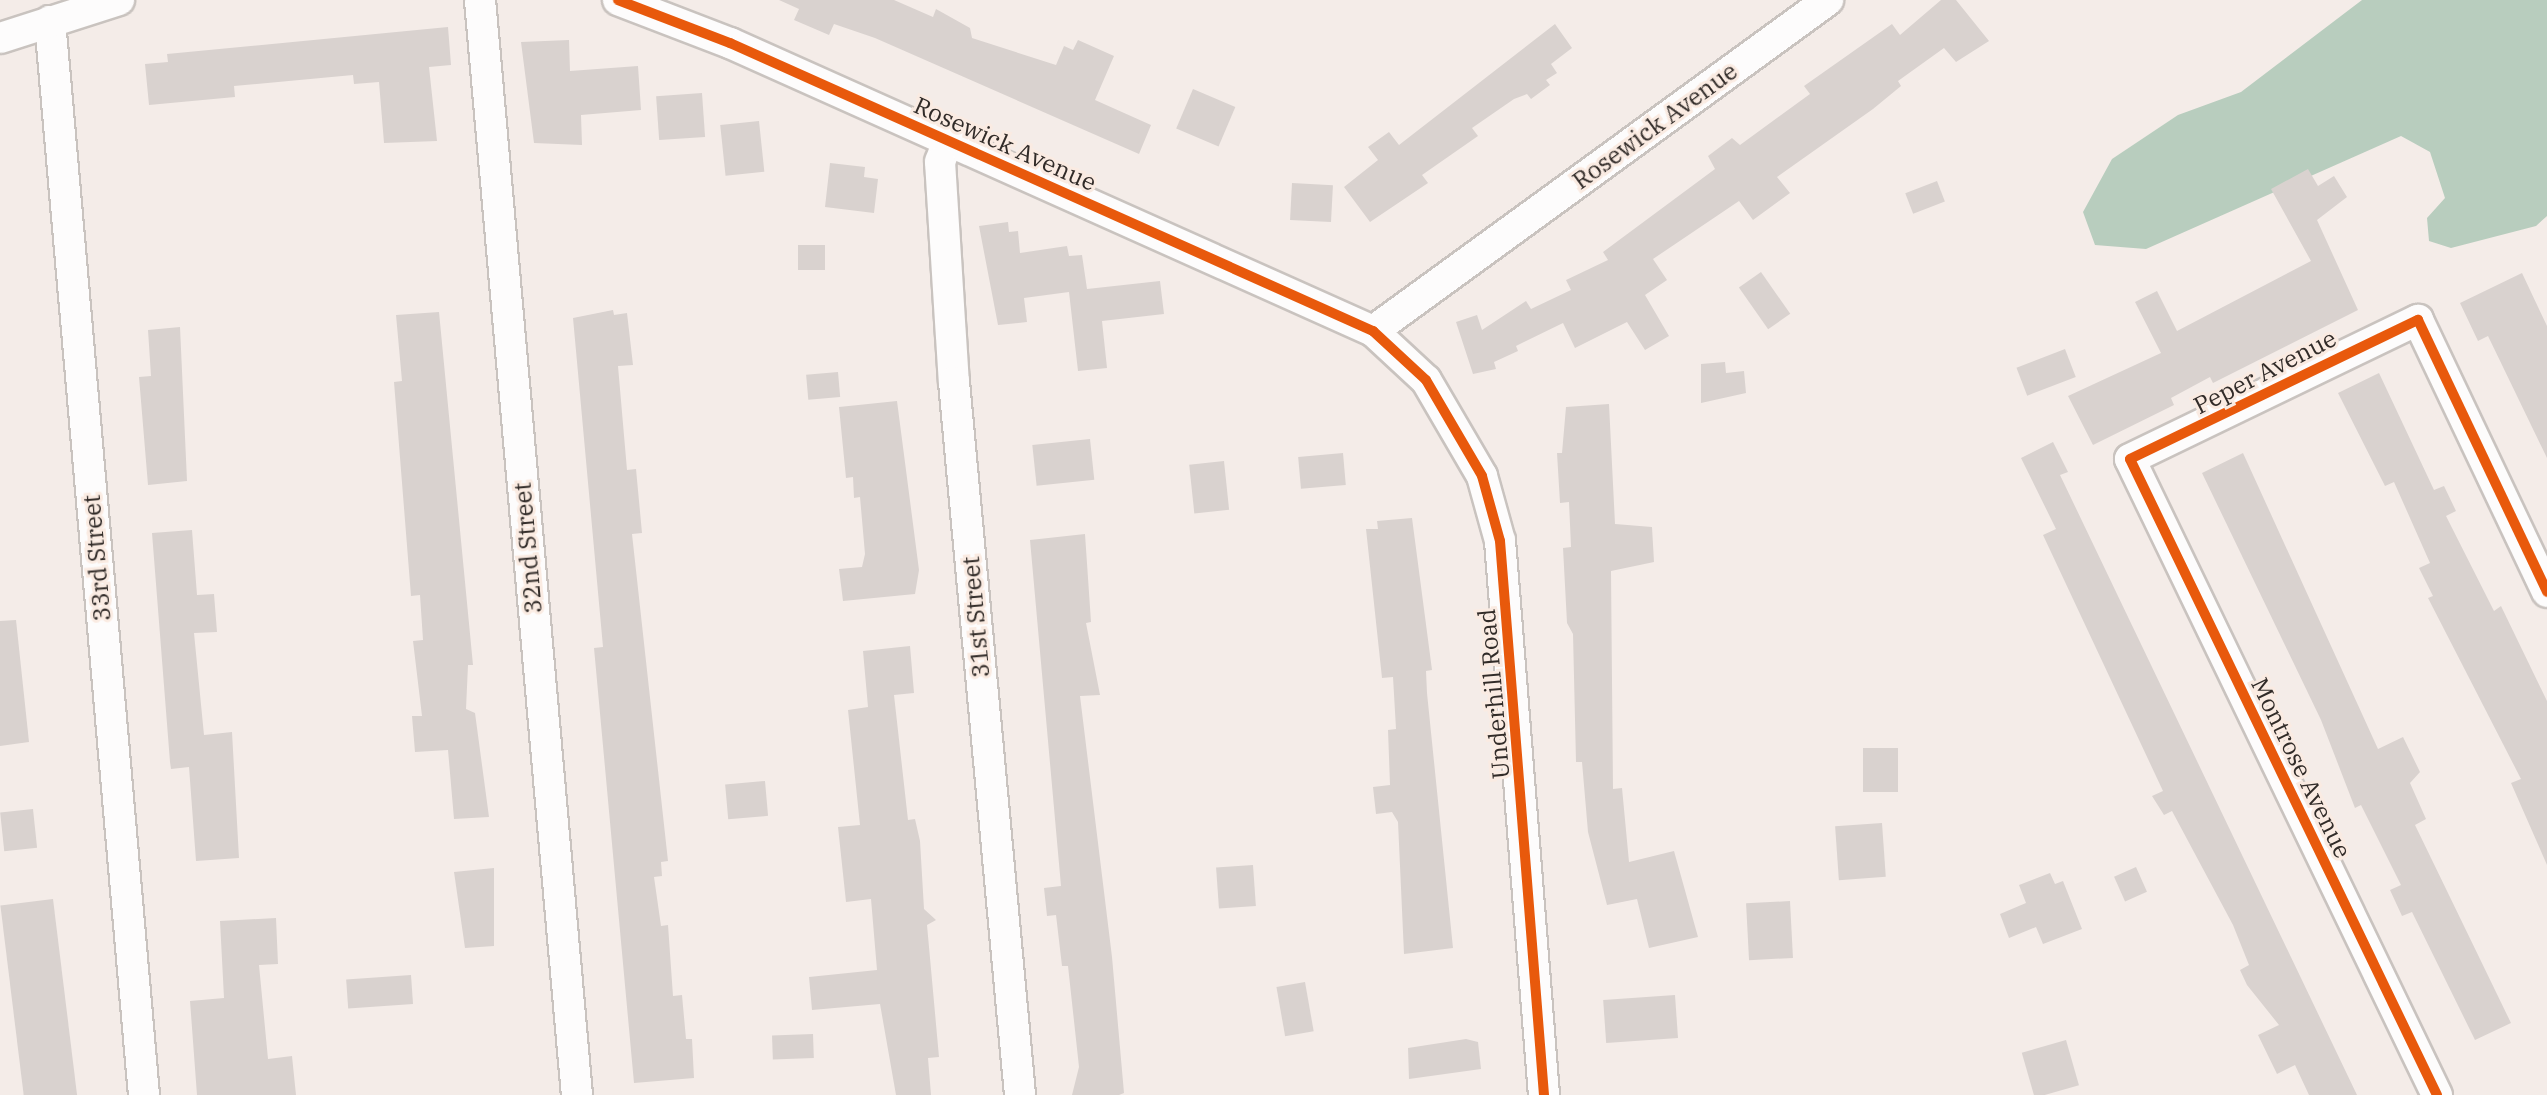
<!DOCTYPE html>
<html>
<head>
<meta charset="utf-8">
<style>
	body { margin:0 }
	#map { position:relative; width:2547px; height:1095px; overflow:hidden; background:#f4ece8; font-family:"IBM Plex Serif",serif }
	div>[style] { position:absolute }
	.forest>* { inset:0; background:#b8cdbe }
	.building>* { inset:0; background:#d9d2cf; transform-origin:0 0 }
	.roads { filter:drop-shadow(2px 0 #c9c3bf) drop-shadow(-2px 0 #c9c3bf) drop-shadow(0 2px #c9c3bf) drop-shadow(0 -2px #c9c3bf) }
	.minor>* { height:30px; margin:-15px; padding:0 15px; transform-origin:15px; border-radius:15px; background:#fdfcfc }
	.cycleway>* { height:10px; margin:-5px; padding:0 5px; transform-origin:5px; border-radius:5px; background:#e8590c }
	span { translate:-50% -50%; white-space:nowrap; text-align:center; line-height:1.15; -webkit-text-stroke:6px #faebe2; paint-order:stroke }
	.street-label { font-size:24px; color:#312b28 }
</style>
</head>
<body>
<div id="map">
	<div class="forest">
		<div style="clip-path:polygon(2362px 0,2547px 0,2547px 216px,2536px 226px,2451px 248px,2429px 241px,2427px 218px,2445px 198px,2430px 152px,2401px 136px,2146px 249px,2095px 245px,2083px 212px,2112px 159px,2178px 115px,2241px 92px)"></div>
	</div>
	<div class="building">
		<div style="clip-path:polygon(779px 0,894px 0,933px 17px,936px 9px,970px 28px,972px 38px,1056px 65px,1064px 46px,1073px 50px,1078px 40px,1114px 56px,1095px 100px,1151px 125px,1139px 154px,875px 38px,834px 24px,829px 35px,794px 20px,799px 9px)"></div>
		<div style="clip-path:polygon(1941px 0,1956px 0,1989px 41px,1956px 62px,1944px 48px,1898px 81px,1901px 86px,1873px 109px,1777px 177px,1790px 193px,1753px 220px,1739px 201px,1653px 259px,1667px 280px,1645px 295px,1669px 336px,1645px 350px,1627px 322px,1575px 348px,1563px 323px,1516px 346px,1518px 351px,1494px 362px,1496px 369px,1473px 374px,1456px 322px,1477px 315px,1482px 330px,1526px 301px,1531px 309px,1571px 290px,1566px 280px,1608px 260px,1603px 252px,1715px 169px,1708px 156px,1732px 138px,1740px 145px,1810px 94px,1804px 86px,1892px 24px,1900px 35px)"></div>
		<div style="clip-path:polygon(1555px 24px,1572px 48px,1551px 64px,1557px 73px,1546px 80px,1550px 85px,1531px 99px,1527px 94px,1514px 99px,1472px 128px,1478px 136px,1422px 175px,1428px 183px,1370px 222px,1344px 187px,1378px 160px,1368px 147px,1389px 132px,1399px 145px)"></div>
		<div style="clip-path:polygon(448px 27px,451px 65px,429px 67px,437px 141px,384px 143px,379px 82px,354px 84px,353px 75px,234px 86px,235px 97px,149px 105px,145px 64px,168px 62px,167px 54px)"></div>
		<div style="clip-path:polygon(569px 40px,570px 71px,638px 66px,641px 110px,581px 115px,582px 145px,534px 143px,521px 42px)"></div>
		<div style="left:1193px;top:89px;width:46px;height:43px;rotate:23deg"></div>
		<div style="left:702px;top:93px;width:44px;height:46px;rotate:86deg"></div>
		<div style="left:759px;top:121px;width:51px;height:39px;rotate:84deg"></div>
		<div style="clip-path:polygon(830px 163px,865px 167px,864px 177px,878px 179px,874px 213px,825px 207px)"></div>
		<div style="clip-path:polygon(2308px 169px,2318px 186px,2334px 176px,2347px 197px,2317px 220px,2358px 310px,2213px 383px,2210px 377px,2171px 398px,2174px 405px,2093px 445px,2068px 396px,2161px 353px,2135px 302px,2157px 291px,2177px 331px,2311px 261px,2271px 189px)"></div>
		<div style="left:1937px;top:181px;width:22px;height:34px;rotate:69deg"></div>
		<div style="left:1292px;top:183px;width:41px;height:37px;rotate:3deg"></div>
		<div style="clip-path:polygon(1008px 222px,1009px 232px,1018px 231px,1020px 253px,1067px 246px,1069px 256px,1082px 255px,1087px 289px,1160px 281px,1164px 314px,1102px 321px,1107px 368px,1078px 371px,1069px 292px,1024px 298px,1027px 322px,998px 325px,979px 226px)"></div>
		<div style="left:798px;top:245px;width:27px;height:25px"></div>
		<div style="left:1761px;top:272px;width:51px;height:27px;rotate:55deg"></div>
		<div style="clip-path:polygon(2522px 273px,2547px 326px,2547px 458px,2488px 336px,2478px 341px,2460px 303px)"></div>
		<div style="clip-path:polygon(613px 310px,614px 315px,627px 313px,633px 365px,618px 366px,627px 470px,636px 469px,642px 533px,632px 534px,668px 861px,661px 862px,662px 876px,654px 877px,661px 926px,668px 925px,673px 996px,682px 995px,686px 1039px,692px 1039px,694px 1078px,634px 1083px,594px 648px,603px 647px,573px 318px)"></div>
		<div style="clip-path:polygon(439px 312px,473px 665px,468px 665px,466px 709px,475px 713px,489px 817px,454px 819px,448px 750px,415px 752px,412px 716px,422px 716px,413px 641px,423px 640px,420px 595px,411px 596px,394px 382px,402px 381px,396px 315px)"></div>
		<div style="clip-path:polygon(180px 327px,187px 481px,148px 485px,139px 377px,151px 376px,148px 330px)"></div>
		<div style="left:2065px;top:349px;width:30px;height:52px;rotate:69deg"></div>
		<div style="clip-path:polygon(1725px 362px,1726px 373px,1744px 371px,1746px 393px,1701px 403px,1701px 364px)"></div>
		<div style="left:838px;top:372px;width:25px;height:32px;rotate:85deg"></div>
		<div style="clip-path:polygon(2379px 373px,2434px 490px,2444px 486px,2456px 511px,2446px 516px,2494px 611px,2501px 606px,2547px 701px,2547px 865px,2511px 783px,2521px 779px,2428px 598px,2433px 596px,2419px 568px,2430px 563px,2394px 482px,2385px 486px,2338px 393px)"></div>
		<div style="clip-path:polygon(897px 401px,919px 570px,915px 594px,843px 601px,839px 569px,862px 567px,865px 554px,860px 497px,854px 498px,853px 477px,846px 478px,839px 407px)"></div>
		<div style="clip-path:polygon(1609px 404px,1615px 524px,1652px 527px,1654px 562px,1611px 571px,1613px 789px,1622px 788px,1629px 862px,1674px 851px,1698px 937px,1649px 948px,1637px 899px,1607px 905px,1588px 832px,1582px 762px,1576px 762px,1573px 634px,1567px 623px,1563px 548px,1571px 547px,1569px 502px,1560px 503px,1557px 453px,1562px 453px,1566px 407px)"></div>
		<div style="left:1090px;top:439px;width:41px;height:58px;rotate:84deg"></div>
		<div style="clip-path:polygon(2053px 442px,2068px 472px,2060px 475px,2357px 1095px,2309px 1095px,2295px 1065px,2277px 1074px,2258px 1035px,2279px 1025px,2247px 985px,2240px 970px,2249px 965px,2233px 925px,2172px 811px,2164px 815px,2152px 796px,2163px 791px,2043px 535px,2056px 529px,2021px 458px)"></div>
		<div style="left:1343px;top:453px;width:32px;height:45px;rotate:85deg"></div>
		<div style="clip-path:polygon(2243px 453px,2378px 749px,2403px 737px,2420px 772px,2410px 783px,2426px 819px,2415px 825px,2511px 1023px,2475px 1040px,2412px 912px,2402px 916px,2390px 890px,2401px 885px,2361px 805px,2355px 808px,2321px 720px,2202px 473px)"></div>
		<div style="left:1224px;top:461px;width:49px;height:35px;rotate:84deg"></div>
		<div style="clip-path:polygon(1412px 518px,1432px 670px,1426px 671px,1427px 693px,1453px 948px,1404px 954px,1398px 822px,1392px 812px,1376px 814px,1373px 787px,1390px 785px,1388px 730px,1396px 729px,1393px 677px,1382px 678px,1366px 529px,1378px 529px,1377px 521px)"></div>
		<div style="clip-path:polygon(192px 530px,197px 595px,214px 594px,217px 632px,194px 633px,204px 735px,232px 732px,239px 858px,196px 861px,189px 767px,171px 769px,170px 762px,152px 533px)"></div>
		<div style="clip-path:polygon(1085px 534px,1091px 622px,1086px 623px,1100px 695px,1080px 696px,1112px 957px,1124px 1093px,1119px 1095px,1072px 1095px,1079px 1067px,1068px 966px,1062px 966px,1056px 915px,1047px 916px,1044px 888px,1061px 886px,1030px 540px)"></div>
		<div style="clip-path:polygon(16px 620px,29px 742px,0 746px,0 621px)"></div>
		<div style="clip-path:polygon(910px 646px,914px 693px,894px 695px,908px 820px,915px 819px,920px 841px,924px 909px,936px 920px,927px 925px,939px 1057px,928px 1058px,931px 1095px,896px 1095px,880px 1004px,812px 1010px,809px 977px,877px 970px,871px 899px,846px 902px,838px 827px,860px 825px,848px 710px,868px 707px,863px 651px)"></div>
		<div style="left:1863px;top:748px;width:35px;height:44px"></div>
		<div style="left:765px;top:781px;width:35px;height:40px;rotate:85deg"></div>
		<div style="left:33px;top:809px;width:39px;height:33px;rotate:84deg"></div>
		<div style="left:1882px;top:823px;width:54px;height:47px;rotate:86deg"></div>
		<div style="left:1253px;top:865px;width:41px;height:37px;rotate:86deg"></div>
		<div style="left:2136px;top:867px;width:27px;height:24px;rotate:66deg"></div>
		<div style="clip-path:polygon(494px 868px,494px 946px,465px 948px,454px 872px)"></div>
		<div style="clip-path:polygon(2050px 873px,2055px 884px,2063px 881px,2082px 929px,2043px 944px,2036px 927px,2009px 938px,2000px 914px,2026px 903px,2019px 885px)"></div>
		<div style="left:53px;top:899px;width:198px;height:53px;rotate:83deg"></div>
		<div style="left:1790px;top:901px;width:57px;height:44px;rotate:87deg"></div>
		<div style="clip-path:polygon(276px 918px,278px 964px,259px 965px,268px 1059px,292px 1056px,296px 1095px,197px 1095px,190px 1001px,224px 998px,220px 921px)"></div>
		<div style="left:411px;top:975px;width:29px;height:65px;rotate:86deg"></div>
		<div style="left:1305px;top:982px;width:50px;height:29px;rotate:80deg"></div>
		<div style="left:1675px;top:995px;width:43px;height:72px;rotate:86deg"></div>
		<div style="left:813px;top:1034px;width:24px;height:41px;rotate:88deg"></div>
		<div style="clip-path:polygon(1466px 1039px,1478px 1042px,1481px 1069px,1409px 1079px,1408px 1048px)"></div>
		<div style="left:2066px;top:1040px;width:47px;height:46px;rotate:74deg"></div>
	</div>
	<div class="roads">
		<div class="minor">
			<div style="left:480px;top:0;width:1099px;rotate:84.94deg"></div>
			<div style="left:618px;top:0;width:120px;rotate:21deg"></div>
			<div style="left:730px;top:43px;width:705px;rotate:24.13deg"></div>
			<div style="left:1373px;top:331px;width:72px;rotate:42.8deg"></div>
			<div style="left:1426px;top:380px;width:111px;rotate:59.7deg"></div>
			<div style="left:1482px;top:476px;width:67px;rotate:74.5deg"></div>
			<div style="left:1500px;top:541px;width:556px;rotate:85.46deg"></div>
			<div style="left:50px;top:21px;width:1078px;rotate:85deg"></div>
			<div style="left:0;top:38px;width:125px;rotate:-17.7deg"></div>
			<div style="left:948px;top:141px;width:22px;rotate:111deg"></div>
			<div style="left:940px;top:162px;width:220px;rotate:86.4deg"></div>
			<div style="left:954px;top:382px;width:716px;rotate:84.71deg"></div>
			<div style="left:1373px;top:331px;width:563px;rotate:-36.03deg"></div>
			<div style="left:2437px;top:1095px;width:706px;rotate:-115.77deg"></div>
			<div style="left:2130px;top:459px;width:320px;rotate:-25.8deg"></div>
			<div style="left:2418px;top:320px;width:301px;rotate:64.6deg"></div>
		</div>
	</div>
	<div class="cycleway">
		<div style="left:618px;top:0;width:120px;rotate:21deg"></div>
		<div style="left:730px;top:43px;width:705px;rotate:24.13deg"></div>
		<div style="left:1373px;top:331px;width:72px;rotate:42.8deg"></div>
		<div style="left:1426px;top:380px;width:111px;rotate:59.7deg"></div>
		<div style="left:1482px;top:476px;width:67px;rotate:74.5deg"></div>
		<div style="left:1500px;top:541px;width:556px;rotate:85.46deg"></div>
		<div style="left:2437px;top:1095px;width:706px;rotate:-115.77deg"></div>
		<div style="left:2130px;top:459px;width:320px;rotate:-25.8deg"></div>
		<div style="left:2418px;top:320px;width:301px;rotate:64.6deg"></div>
	</div>
	<div class="street-label">
		<span style="left:1655px;top:126px;rotate:-36deg">Rosewick Avenue</span>
		<span style="left:1005px;top:144px;rotate:24deg">Rosewick Avenue</span>
		<span style="left:2265px;top:372px;rotate:-27deg">Peper Avenue</span>
		<span style="left:528px;top:548px;rotate:-95deg">32nd Street</span>
		<span style="left:97px;top:558px;rotate:-95deg">33rd Street</span>
		<span style="left:976px;top:617px;rotate:-95deg">31st Street</span>
		<span style="left:1494px;top:694px;rotate:-95deg">Underhill Road</span>
		<span style="left:2301px;top:768px;rotate:64deg">Montrose Avenue</span>
	</div>
</div>
</body>
</html>
